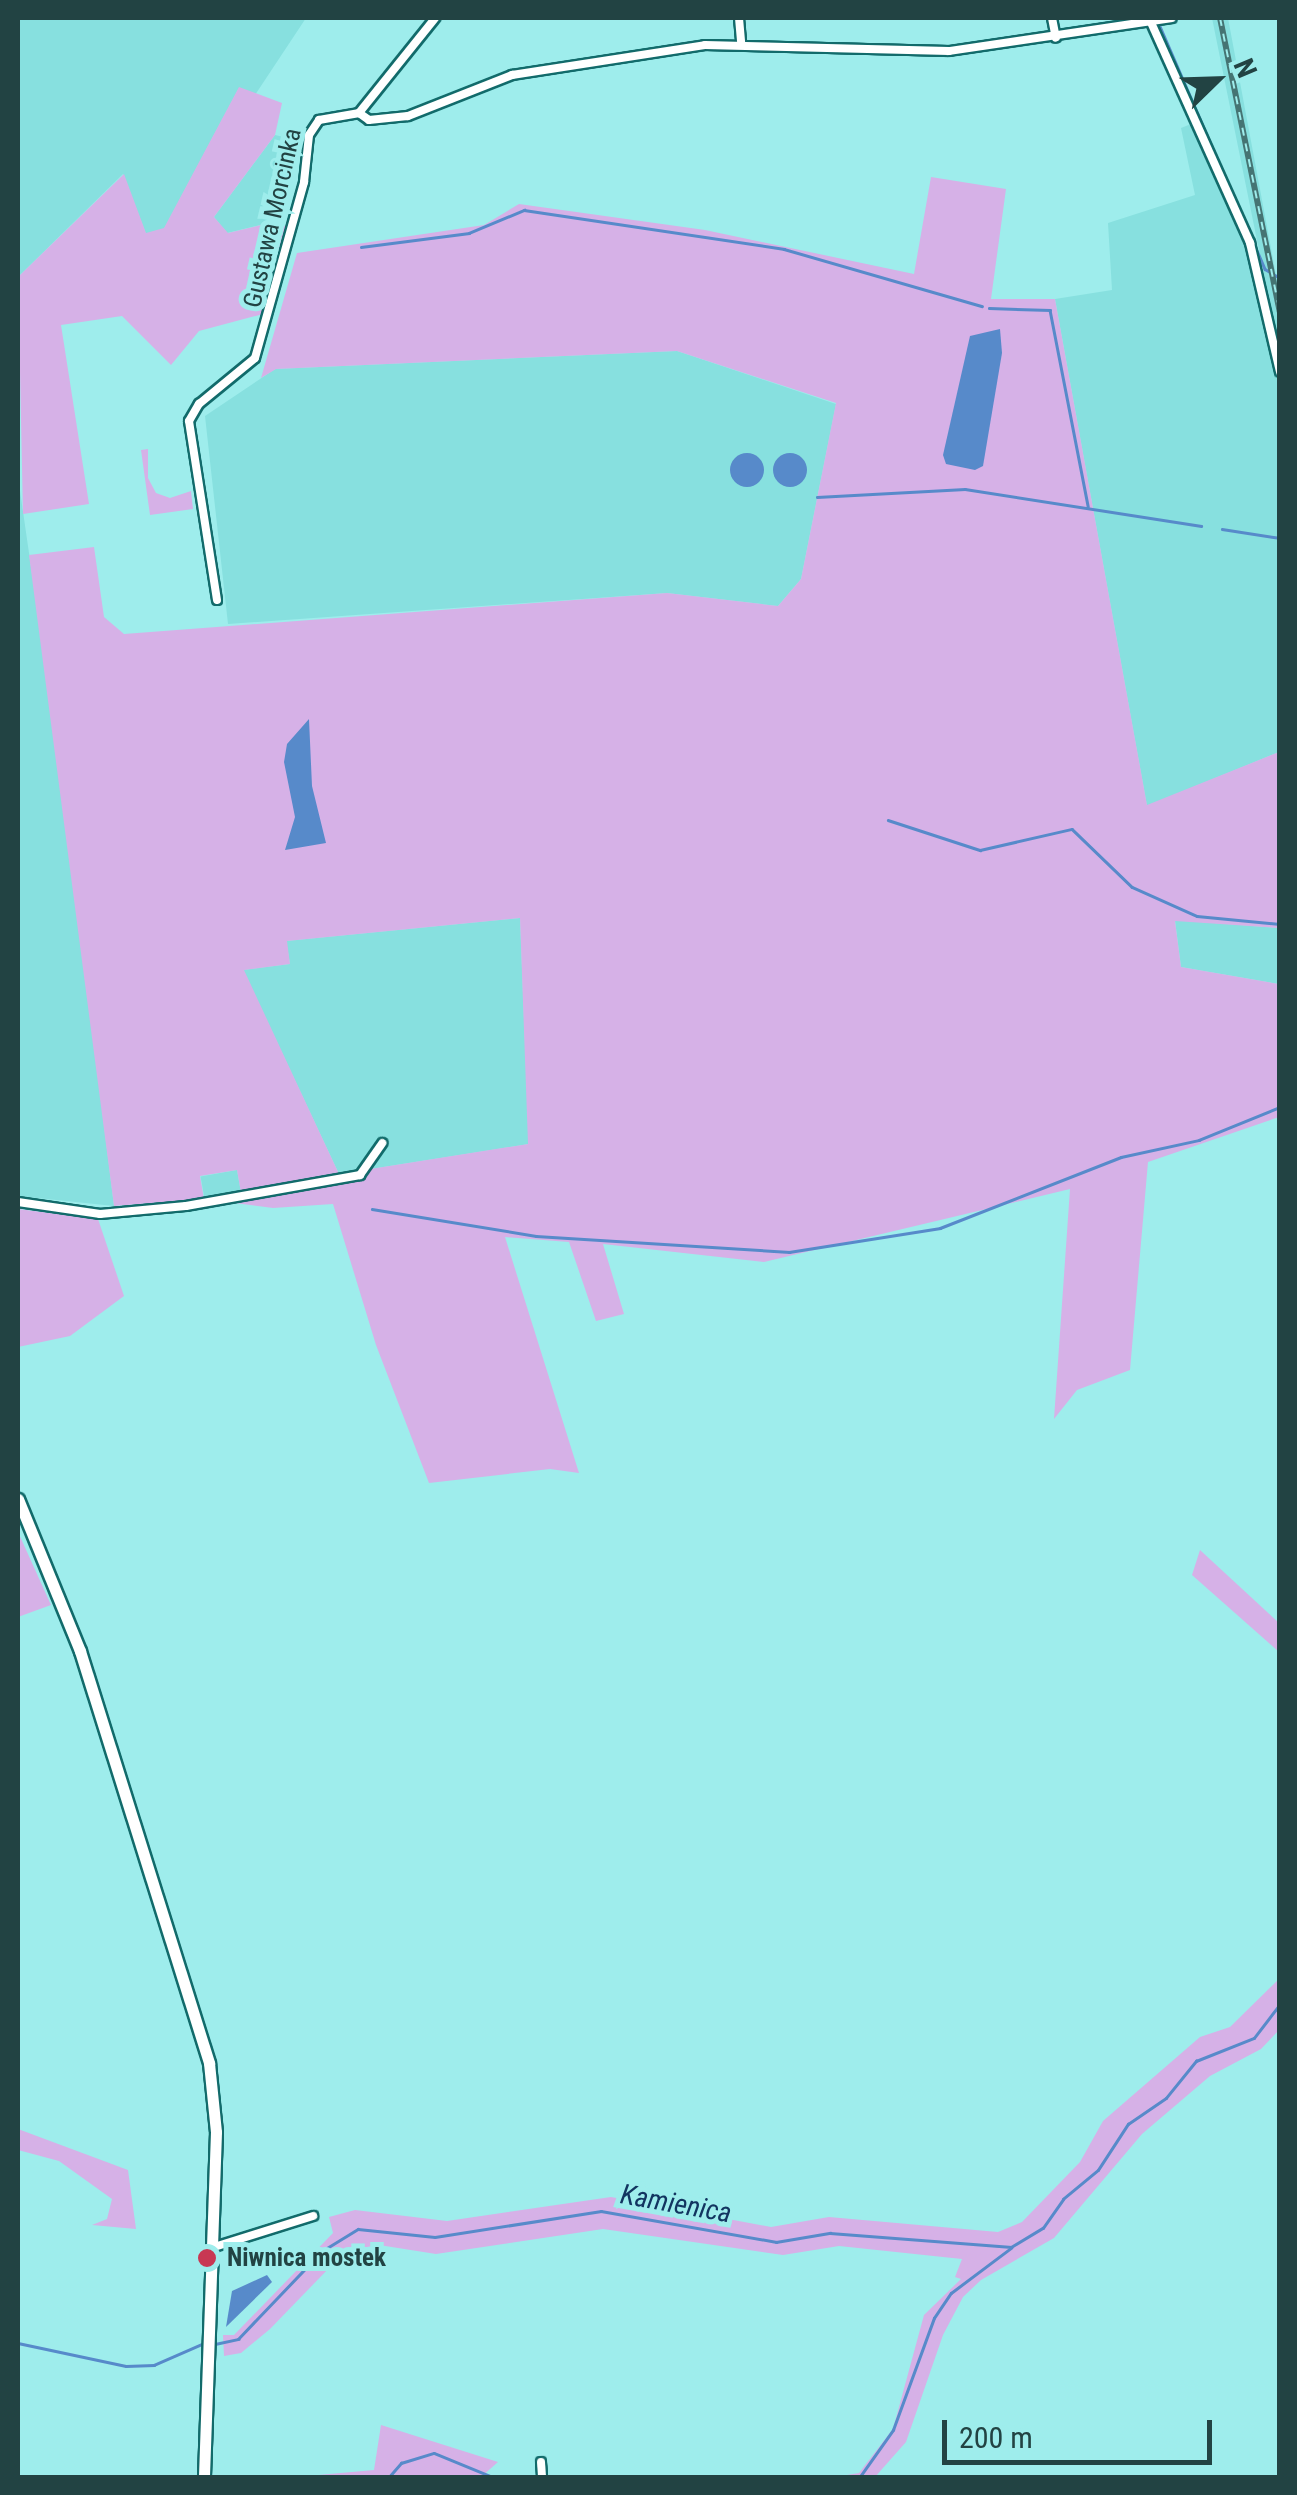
<!DOCTYPE html>
<html>
<head>
<meta charset="utf-8">
<style>
	body { margin:0 }
	#map { position:relative; width:1297px; height:2495px; overflow:hidden; background:#9eedec; font-family:"Roboto Condensed",sans-serif }
	div>[style] { position:absolute }
	.built>* { inset:0; background:#87e0df; transform-origin:0 0 }
	.green>* { inset:0; background:#d6b1e7 }
	.water>* { inset:0; background:#578aca }
	.round { border-radius:50% }
	.stream>* { height:2.5px; margin:-1.25px; padding:0 1.25px; transform-origin:1.25px; border-radius:1.25px; background:#578aca }
	.roads { filter:drop-shadow(2px 0 #126b6b) drop-shadow(-2px 0 #126b6b) drop-shadow(0 2px #126b6b) drop-shadow(0 -2px #126b6b) }
	.minor>* { height:8px; margin:-4px; padding:0 4px; transform-origin:4px; border-radius:4px; background:#fff }
	.secondary>* { height:11px; margin:-5.5px; padding:0 5.5px; transform-origin:5.5px; border-radius:5.5px; background:#fff }
	.rail>* { height:6px; margin-top:-3px; transform-origin:0; background:repeating-linear-gradient(90deg,#9eedec 0 8px,#457473 0 16px); box-sizing:border-box; border-block:2px solid #457473 }
	.dots>* { width:28px; height:28px; translate:-50% -50%; box-sizing:border-box; border:5px solid #9eedec; border-radius:50% }
	span { translate:-50% -50%; white-space:nowrap; text-align:center; line-height:1.15; -webkit-text-stroke:10px #9eedec; paint-order:stroke }
	.street-label { font-size:25px; color:#224343 }
	.poi-label { font-size:25px; color:#224343; font-weight:700 }
	.left { translate:0 -50%; text-align:left }
	.water-label { font-size:28px; color:#123560; font-style:italic }
	.frame { position:absolute; inset:0; border:20px solid #224343; pointer-events:none }
	.north { position:absolute; left:1167px; top:30px; width:100px; height:100px; -webkit-text-stroke:8px #9eedec; paint-order:stroke; rotate:67deg; font-size:28px; font-weight:700; line-height:40px; text-align:center; color:#224343 }
	.north::after { content:''; display:block; margin:auto; width:35px; height:45px; background:#224343; clip-path:polygon(50% 0,100% 100%,50% 72%,0 100%) }
	.scale { position:absolute; left:942px; top:2420px; width:270px; height:45px; box-sizing:border-box; border:5px solid #224343; border-top:0; padding-left:12px; font-size:30px; line-height:35px; white-space:nowrap; color:#224343; -webkit-text-stroke:8px #9eedec; paint-order:stroke }
</style>
</head>
<body>
<div id="map">
	<div class="built">
		<div style="clip-path:polygon(18px 18px,306px 18px,255px 95px,239px 88px,164px 229px,146px 234px,123px 174px,18px 277px)"></div>
		<div style="clip-path:polygon(1212px 18px,1228px 18px,1279px 291px,1279px 752px,1147px 806px,1055px 299px,1112px 290px,1108px 223px,1195px 195px,1181px 128px,1191px 124px,1265px 280px)"></div>
		<div style="clip-path:polygon(275px 135px,297px 140px,273px 222px,227px 233px,214px 217px)"></div>
		<div style="clip-path:polygon(677px 351px,836px 404px,801px 579px,778px 606px,667px 593px,228px 624px,205px 416px,275px 369px)"></div>
		<div style="clip-path:polygon(18px 477px,58px 754px,114px 1206px,18px 1196px)"></div>
		<div style="clip-path:polygon(520px 918px,529px 1144px,339px 1174px,243px 970px,290px 964px,286px 941px)"></div>
		<div style="clip-path:polygon(1175px 920px,1279px 928px,1279px 984px,1181px 967px)"></div>
		<div style="left:237px;top:1170px;width:23px;height:37px;rotate:80deg"></div>
	</div>
	<div class="green">
		<div style="clip-path:polygon(239px 87px,282px 103px,275px 135px,214px 217px,228px 233px,273px 222px,287px 227px,263px 314px,199px 331px,171px 365px,122px 316px,61px 325px,89px 504px,23px 514px,18px 277px,124px 174px,146px 233px,164px 228px)"></div>
		<div style="clip-path:polygon(evenodd,931px 177px,1006px 189px,991px 299px,1055px 299px,1147px 805px,1279px 752px,1279px 928px,1175px 921px,1181px 967px,1279px 984px,1279px 1117px,1148px 1162px,1130px 1370px,1077px 1390px,1054px 1419px,1070px 1189px,764px 1262px,603px 1244px,624px 1314px,596px 1321px,569px 1242px,505px 1237px,579px 1473px,550px 1469px,429px 1483px,376px 1345px,333px 1204px,273px 1208px,203px 1199px,114px 1206px,29px 555px,94px 547px,104px 617px,124px 634px,667px 593px,778px 606px,801px 579px,836px 403px,677px 351px,276px 369px,261px 378px,297px 253px,484px 225px,519px 204px,705px 230px,914px 274px,931px 177px,520px 918px,528px 1144px,339px 1174px,244px 970px,290px 964px,287px 941px,520px 918px,931px 177px,237px 1170px,241px 1193px,204px 1199px,200px 1176px,237px 1170px)"></div>
		<div style="clip-path:polygon(148px 449px,148px 478px,156px 493px,170px 498px,191px 491px,193px 509px,150px 515px,141px 450px)"></div>
		<div style="clip-path:polygon(18px 1209px,98px 1219px,124px 1296px,70px 1336px,18px 1347px)"></div>
		<div style="clip-path:polygon(18px 1532px,51px 1605px,18px 1617px)"></div>
		<div style="clip-path:polygon(1200px 1550px,1279px 1623px,1279px 1652px,1192px 1575px)"></div>
		<div style="clip-path:polygon(1279px 1979px,1279px 2030px,1261px 2049px,1210px 2076px,1142px 2134px,1054px 2238px,981px 2280px,963px 2297px,943px 2335px,906px 2442px,875px 2477px,835px 2477px,859px 2473px,893px 2429px,924px 2315px,961px 2279px,955px 2277px,962px 2259px,839px 2246px,783px 2255px,603px 2229px,436px 2254px,379px 2245px,355px 2249px,332px 2265px,270px 2329px,241px 2353px,224px 2356px,223px 2335px,234px 2335px,333px 2233px,329px 2217px,355px 2210px,447px 2221px,611px 2197px,771px 2227px,829px 2217px,998px 2232px,1022px 2222px,1080px 2162px,1103px 2121px,1200px 2037px,1230px 2027px)"></div>
		<div style="clip-path:polygon(18px 2129px,128px 2170px,136px 2229px,92px 2225px,107px 2219px,112px 2199px,59px 2161px,18px 2150px)"></div>
		<div style="clip-path:polygon(381px 2425px,498px 2462px,481px 2477px,296px 2477px,374px 2470px)"></div>
	</div>
	<div class="water">
		<div style="clip-path:polygon(1000px 329px,1002px 353px,983px 466px,975px 470px,946px 464px,943px 455px,970px 336px)"></div>
		<div class="round" style="left:773px;top:453px;width:34px;height:34px"></div>
		<div class="round" style="left:730px;top:453px;width:34px;height:34px"></div>
		<div style="clip-path:polygon(309px 719px,312px 786px,326px 843px,285px 850px,295px 817px,284px 762px,287px 744px)"></div>
		<div style="clip-path:polygon(267px 2275px,272px 2282px,226px 2327px,232px 2291px)"></div>
	</div>
	<div class="stream">
		<div style="left:1159px;top:24px;width:267px;rotate:66.6deg"></div>
		<div style="left:1265px;top:269px;width:17px;rotate:31deg"></div>
		<div style="left:361px;top:247px;width:109px;rotate:-7.4deg"></div>
		<div style="left:469px;top:233px;width:60px;rotate:-22.7deg"></div>
		<div style="left:524px;top:210px;width:263px;rotate:8.5deg"></div>
		<div style="left:784px;top:249px;width:206px;rotate:16.1deg"></div>
		<div style="left:989px;top:308px;width:61px;rotate:1.9deg"></div>
		<div style="left:1050px;top:310px;width:200px;rotate:79deg"></div>
		<div style="left:817px;top:497px;width:148px;rotate:-3.1deg"></div>
		<div style="left:965px;top:489px;width:239px;rotate:8.9deg"></div>
		<div style="left:1222px;top:529px;width:59px;rotate:8.8deg"></div>
		<div style="left:888px;top:820px;width:97px;rotate:18.1deg"></div>
		<div style="left:980px;top:850px;width:94px;rotate:-12.9deg"></div>
		<div style="left:1072px;top:829px;width:83px;rotate:44deg"></div>
		<div style="left:1132px;top:887px;width:71px;rotate:24deg"></div>
		<div style="left:1197px;top:916px;width:83px;rotate:5.5deg"></div>
		<div style="left:372px;top:1209px;width:166px;rotate:9.3deg"></div>
		<div style="left:536px;top:1236px;width:254px;rotate:3.6deg"></div>
		<div style="left:789px;top:1252px;width:153px;rotate:-9deg"></div>
		<div style="left:940px;top:1228px;width:194px;rotate:-21.4deg"></div>
		<div style="left:1121px;top:1157px;width:80px;rotate:-12.3deg"></div>
		<div style="left:1199px;top:1140px;width:87px;rotate:-22.2deg"></div>
		<div style="left:18px;top:2343px;width:110px;rotate:12deg"></div>
		<div style="left:126px;top:2366px;width:28px;rotate:-2deg"></div>
		<div style="left:154px;top:2365px;width:52px;rotate:-23.6deg"></div>
		<div style="left:215px;top:2344px;width:24px;rotate:-12deg"></div>
		<div style="left:238px;top:2339px;width:122px;rotate:-46.3deg"></div>
		<div style="left:322px;top:2251px;width:42px;rotate:-31.4deg"></div>
		<div style="left:358px;top:2229px;width:77px;rotate:5.9deg"></div>
		<div style="left:435px;top:2237px;width:168px;rotate:-8.9deg"></div>
		<div style="left:601px;top:2211px;width:178px;rotate:10deg"></div>
		<div style="left:776px;top:2242px;width:55px;rotate:-9.5deg"></div>
		<div style="left:830px;top:2233px;width:182px;rotate:4.4deg"></div>
		<div style="left:1011px;top:2247px;width:37px;rotate:-31deg"></div>
		<div style="left:1043px;top:2228px;width:35px;rotate:-55deg"></div>
		<div style="left:1063px;top:2199px;width:45px;rotate:-39.6deg"></div>
		<div style="left:1098px;top:2170px;width:55px;rotate:-56.9deg"></div>
		<div style="left:1128px;top:2124px;width:46px;rotate:-34.4deg"></div>
		<div style="left:1166px;top:2098px;width:48px;rotate:-51deg"></div>
		<div style="left:1196px;top:2061px;width:62px;rotate:-21.6deg"></div>
		<div style="left:1254px;top:2038px;width:43px;rotate:-52.6deg"></div>
		<div style="left:388px;top:2478px;width:20px;rotate:-49deg"></div>
		<div style="left:401px;top:2463px;width:34px;rotate:-17deg"></div>
		<div style="left:434px;top:2453px;width:66px;rotate:22.3deg"></div>
		<div style="left:859px;top:2478px;width:59px;rotate:-54.7deg"></div>
		<div style="left:893px;top:2430px;width:119px;rotate:-69.9deg"></div>
		<div style="left:934px;top:2318px;width:30px;rotate:-56deg"></div>
		<div style="left:951px;top:2293px;width:75px;rotate:-36.9deg"></div>
	</div>
	<div class="roads">
		<div class="minor">
			<div style="left:739px;top:18px;width:24px;rotate:85deg"></div>
			<div style="left:1052px;top:18px;width:20px;rotate:79deg"></div>
			<div style="left:1149px;top:18px;width:247px;rotate:65.8deg"></div>
			<div style="left:1250px;top:243px;width:132px;rotate:76.9deg"></div>
			<div style="left:359px;top:113px;width:122px;rotate:-51.3deg"></div>
			<div style="left:217px;top:600px;width:181px;rotate:-98.9deg"></div>
			<div style="left:189px;top:421px;width:20px;rotate:-60deg"></div>
			<div style="left:199px;top:404px;width:72px;rotate:-39.4deg"></div>
			<div style="left:255px;top:358px;width:183px;rotate:-74.4deg"></div>
			<div style="left:304px;top:182px;width:47px;rotate:-83.9deg"></div>
			<div style="left:309px;top:135px;width:18px;rotate:-56deg"></div>
			<div style="left:319px;top:120px;width:41px;rotate:-9.9deg"></div>
			<div style="left:359px;top:113px;width:12px;rotate:35deg"></div>
			<div style="left:369px;top:120px;width:39px;rotate:-6deg"></div>
			<div style="left:408px;top:116px;width:112px;rotate:-21.5deg"></div>
			<div style="left:512px;top:75px;width:195px;rotate:-8.8deg"></div>
			<div style="left:705px;top:45px;width:244px;rotate:1.4deg"></div>
			<div style="left:949px;top:51px;width:225px;rotate:-8.4deg"></div>
			<div style="left:18px;top:1202px;width:83px;rotate:8.3deg"></div>
			<div style="left:100px;top:1214px;width:86px;rotate:-5.3deg"></div>
			<div style="left:186px;top:1206px;width:177px;rotate:-10.1deg"></div>
			<div style="left:360px;top:1175px;width:39px;rotate:-55deg"></div>
			<div style="left:214px;top:2247px;width:104px;rotate:-17.4deg"></div>
			<div style="left:541px;top:2462px;width:16px;rotate:86deg"></div>
		</div>
		<div class="secondary">
			<div style="left:18px;top:1499px;width:164px;rotate:67.8deg"></div>
			<div style="left:80px;top:1651px;width:432px;rotate:72.6deg"></div>
			<div style="left:209px;top:2063px;width:69px;rotate:84.2deg"></div>
			<div style="left:216px;top:2132px;width:346px;rotate:92deg"></div>
		</div>
	</div>
	<div class="rail">
		<div style="left:1220px;top:18px;width:300px;rotate:78.5deg"></div>
	</div>
	<div class="dots">
		<div style="left:207px;top:2258px;background:#c83853"></div>
	</div>
	<div class="street-label">
		<span style="left:273px;top:218px;rotate:-77deg">Gustawa Morcinka</span>
	</div>
	<div class="poi-label">
		<span class="left" style="left:227px;top:2258px">Niwnica mostek</span>
	</div>
	<div class="water-label">
		<span style="left:676px;top:2204px;rotate:10deg">Kamienica</span>
	</div>
	<div class="frame"></div>
	<div class="north">N</div>
	<div class="scale">200 m</div>
</div>
</body>
</html>
